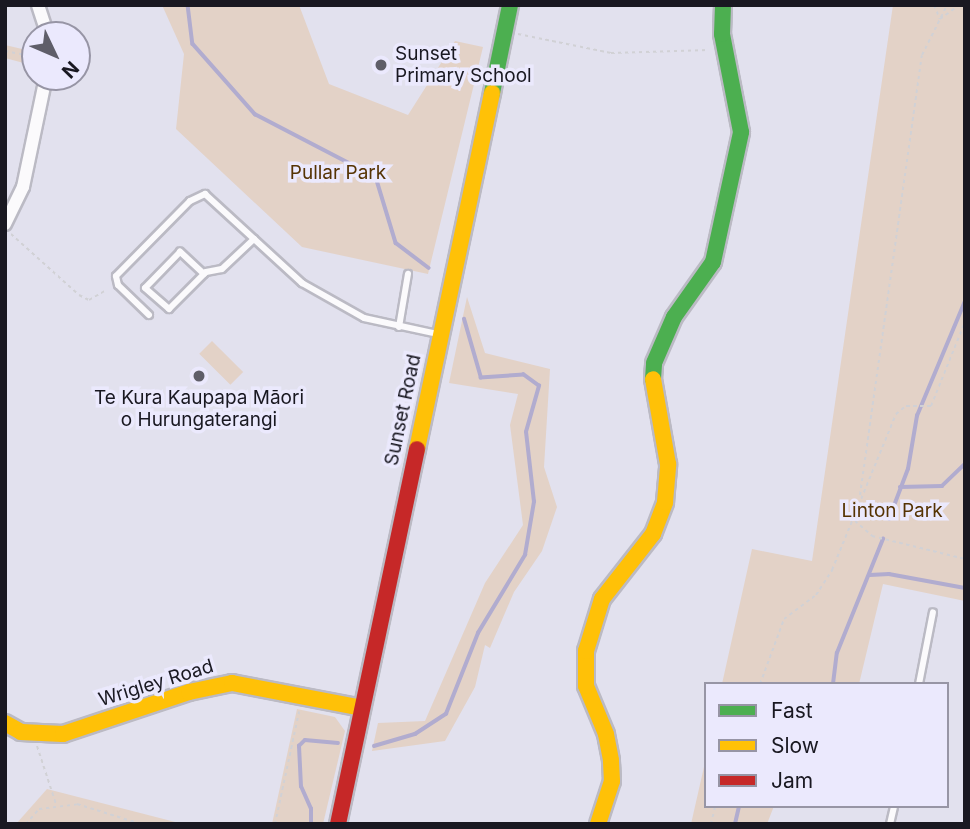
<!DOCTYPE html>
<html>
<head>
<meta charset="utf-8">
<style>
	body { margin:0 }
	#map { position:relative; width:970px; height:829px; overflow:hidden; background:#e2e1ee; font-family:Inter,sans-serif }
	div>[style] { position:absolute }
	.green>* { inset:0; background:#e3d2c7; transform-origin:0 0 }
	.stream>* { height:3.5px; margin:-1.75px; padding:0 1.75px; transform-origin:1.75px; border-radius:1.75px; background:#b1accf }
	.path>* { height:2px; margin-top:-1px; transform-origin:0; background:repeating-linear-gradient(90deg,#d1d1d5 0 3.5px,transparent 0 7px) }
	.roads { filter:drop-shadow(2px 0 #bbbac4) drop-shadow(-2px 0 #bbbac4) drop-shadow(0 2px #bbbac4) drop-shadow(0 -2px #bbbac4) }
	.lane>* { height:6px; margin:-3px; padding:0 3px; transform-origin:3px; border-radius:3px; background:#fbfafc }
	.street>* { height:12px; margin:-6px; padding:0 6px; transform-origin:6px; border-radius:6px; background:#fbfafc }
	.fast>* { height:16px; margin:-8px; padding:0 8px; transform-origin:8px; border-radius:8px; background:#4caf50 }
	.slow>* { height:16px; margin:-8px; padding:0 8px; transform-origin:8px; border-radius:8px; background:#ffc107 }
	.jam>* { height:16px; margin:-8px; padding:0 8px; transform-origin:8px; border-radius:8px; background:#c62828 }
	.dots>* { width:19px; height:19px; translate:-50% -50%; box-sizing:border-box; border:4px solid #ebe9fd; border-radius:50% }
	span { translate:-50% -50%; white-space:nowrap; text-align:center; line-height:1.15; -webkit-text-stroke:7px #ebe9fd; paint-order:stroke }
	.poi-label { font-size:19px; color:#191821 }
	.left { translate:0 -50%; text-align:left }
	.park-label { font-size:19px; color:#553303 }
	.street-label { font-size:19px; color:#191821 }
	.frame { position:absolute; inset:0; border:7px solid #191821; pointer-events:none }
	.legend { position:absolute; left:704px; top:682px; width:245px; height:126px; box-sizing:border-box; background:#ebe9fd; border:2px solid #9795a5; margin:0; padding:9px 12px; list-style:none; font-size:21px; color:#191821 }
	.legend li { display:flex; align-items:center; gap:14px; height:35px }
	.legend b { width:35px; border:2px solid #9795a5 }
	.north { position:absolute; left:21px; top:21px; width:70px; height:70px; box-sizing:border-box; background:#ebe9fd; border:2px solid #9795a5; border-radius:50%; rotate:134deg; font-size:19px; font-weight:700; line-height:28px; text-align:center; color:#191821 }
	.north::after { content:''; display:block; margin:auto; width:24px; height:32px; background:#5f5e69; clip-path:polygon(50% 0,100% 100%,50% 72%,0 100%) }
</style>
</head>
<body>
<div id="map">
	<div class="green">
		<div style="clip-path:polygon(162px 5px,299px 5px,329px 84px,408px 115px,455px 41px,483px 47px,428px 274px,302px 247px,176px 129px,184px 54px)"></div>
		<div style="clip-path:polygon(893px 5px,965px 5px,965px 601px,883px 584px,859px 684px,722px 684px,752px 549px,812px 561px)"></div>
		<div style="clip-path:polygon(5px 45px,35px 52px,35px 66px,5px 58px)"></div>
		<div style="clip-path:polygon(467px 297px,485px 353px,550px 369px,544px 467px,557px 507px,542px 551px,514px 592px,490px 648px,485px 645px,475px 687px,445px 741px,372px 751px,378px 723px,425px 721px,485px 583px,523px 525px,510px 425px,518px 394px,449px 383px)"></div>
		<div style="left:212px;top:341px;width:44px;height:18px;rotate:45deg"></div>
		<div style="clip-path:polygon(297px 709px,335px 717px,345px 731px,323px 824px,272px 824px)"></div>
		<div style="clip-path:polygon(706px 758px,706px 806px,774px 806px,767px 824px,691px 824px)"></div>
		<div style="clip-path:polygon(47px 789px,183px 824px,16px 824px)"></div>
	</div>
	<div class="stream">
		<div style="left:188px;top:5px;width:39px;rotate:83deg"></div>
		<div style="left:193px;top:44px;width:94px;rotate:48.5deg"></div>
		<div style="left:255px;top:114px;width:136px;rotate:27.5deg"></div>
		<div style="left:376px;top:177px;width:69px;rotate:73.1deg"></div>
		<div style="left:396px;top:243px;width:41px;rotate:37.1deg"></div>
		<div style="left:900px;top:487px;width:42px;rotate:-1.4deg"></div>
		<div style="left:942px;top:486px;width:32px;rotate:-44deg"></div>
		<div style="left:889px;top:519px;width:53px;rotate:-69.2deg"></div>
		<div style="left:908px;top:469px;width:54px;rotate:-80.4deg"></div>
		<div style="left:917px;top:416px;width:125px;rotate:-67.3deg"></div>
		<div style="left:870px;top:575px;width:19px;rotate:-3deg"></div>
		<div style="left:889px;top:574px;width:77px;rotate:10.4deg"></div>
		<div style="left:833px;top:684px;width:31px;rotate:-83deg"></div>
		<div style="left:837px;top:653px;width:123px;rotate:-68deg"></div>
		<div style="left:374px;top:746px;width:43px;rotate:-16.3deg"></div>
		<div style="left:415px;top:734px;width:37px;rotate:-33deg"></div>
		<div style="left:446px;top:714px;width:87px;rotate:-68.4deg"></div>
		<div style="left:478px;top:633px;width:91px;rotate:-58.9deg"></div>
		<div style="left:525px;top:555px;width:54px;rotate:-80.4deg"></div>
		<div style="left:534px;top:502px;width:70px;rotate:-96.5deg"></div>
		<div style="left:526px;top:432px;width:48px;rotate:-74.2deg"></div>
		<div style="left:539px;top:386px;width:19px;rotate:-144deg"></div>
		<div style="left:524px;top:375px;width:43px;rotate:176deg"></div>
		<div style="left:481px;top:378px;width:61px;rotate:-106.1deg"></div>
		<div style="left:311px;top:824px;width:15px;rotate:-90deg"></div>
		<div style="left:311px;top:809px;width:24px;rotate:-114deg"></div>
		<div style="left:301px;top:787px;width:41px;rotate:-92.8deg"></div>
		<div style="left:299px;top:746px;width:8px;rotate:-45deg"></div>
		<div style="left:305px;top:740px;width:33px;rotate:5deg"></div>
		<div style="left:735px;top:824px;width:18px;rotate:-77deg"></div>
	</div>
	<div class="path">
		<div style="left:934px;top:5px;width:15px;rotate:67deg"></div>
		<div style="left:940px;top:19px;width:24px;rotate:-36deg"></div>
		<div style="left:518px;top:34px;width:95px;rotate:11.5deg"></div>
		<div style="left:611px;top:53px;width:98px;rotate:-1.8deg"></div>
		<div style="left:5px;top:51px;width:31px;rotate:11deg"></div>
		<div style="left:11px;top:234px;width:91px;rotate:41.9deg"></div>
		<div style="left:79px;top:295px;width:11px;rotate:27deg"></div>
		<div style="left:89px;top:300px;width:20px;rotate:-30deg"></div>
		<div style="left:860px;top:495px;width:444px;rotate:-82deg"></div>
		<div style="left:922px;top:55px;width:56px;rotate:-63.4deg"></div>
		<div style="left:855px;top:521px;width:23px;rotate:41deg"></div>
		<div style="left:872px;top:536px;width:96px;rotate:13.9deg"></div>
		<div style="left:760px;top:684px;width:69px;rotate:-69.7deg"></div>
		<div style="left:784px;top:619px;width:40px;rotate:-37deg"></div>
		<div style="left:816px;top:595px;width:30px;rotate:-57deg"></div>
		<div style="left:832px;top:570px;width:169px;rotate:-67.7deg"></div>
		<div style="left:896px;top:414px;width:13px;rotate:-39deg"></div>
		<div style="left:906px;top:406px;width:25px"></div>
		<div style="left:931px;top:406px;width:91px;rotate:-68deg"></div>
		<div style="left:37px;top:746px;width:61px;rotate:71.9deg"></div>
		<div style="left:26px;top:824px;width:20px;rotate:-49deg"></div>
		<div style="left:39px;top:809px;width:38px;rotate:-7deg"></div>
		<div style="left:77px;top:804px;width:67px;rotate:17.4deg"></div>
		<div style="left:275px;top:824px;width:115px;rotate:-77.9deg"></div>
		<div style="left:711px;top:824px;width:18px;rotate:-77deg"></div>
	</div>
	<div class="roads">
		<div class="lane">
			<div style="left:204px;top:274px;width:33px;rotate:-137deg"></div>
			<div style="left:180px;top:252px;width:50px;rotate:134.2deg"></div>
			<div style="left:145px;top:288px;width:32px;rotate:41deg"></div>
			<div style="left:169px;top:309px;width:52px;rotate:-45deg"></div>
			<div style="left:206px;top:272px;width:16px;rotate:-11deg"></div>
			<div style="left:222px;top:269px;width:44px;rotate:-43.2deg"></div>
			<div style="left:149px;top:315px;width:43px;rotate:-135.9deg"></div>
			<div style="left:118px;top:285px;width:9px;rotate:-103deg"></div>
			<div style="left:116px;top:276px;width:105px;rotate:-45.4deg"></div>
			<div style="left:190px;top:201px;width:17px;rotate:-25deg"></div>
			<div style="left:205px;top:194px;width:132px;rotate:42.5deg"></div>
			<div style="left:302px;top:283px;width:71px;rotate:29.4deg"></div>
			<div style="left:364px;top:318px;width:76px;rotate:12.2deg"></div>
			<div style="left:399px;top:327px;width:54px;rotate:-80.4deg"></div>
			<div style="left:919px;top:684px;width:73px;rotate:-79deg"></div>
			<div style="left:890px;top:824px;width:18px;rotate:-77deg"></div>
		</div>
		<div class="street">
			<div style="left:38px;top:5px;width:32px;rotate:72deg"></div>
			<div style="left:5px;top:224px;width:41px;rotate:-64.1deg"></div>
			<div style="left:23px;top:187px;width:112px;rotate:-78.2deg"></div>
		</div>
		<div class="fast">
			<div style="left:492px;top:93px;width:90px;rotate:-78.4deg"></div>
			<div style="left:653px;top:379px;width:16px;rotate:-86deg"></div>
			<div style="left:654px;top:363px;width:50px;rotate:-66.5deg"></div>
			<div style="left:674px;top:317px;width:67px;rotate:-54.7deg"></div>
			<div style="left:713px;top:262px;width:133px;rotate:-77.8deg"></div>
			<div style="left:741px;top:132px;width:100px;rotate:-101deg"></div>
			<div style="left:722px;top:34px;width:29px;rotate:-88deg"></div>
		</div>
		<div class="slow">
			<div style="left:417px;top:449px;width:364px;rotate:-78.1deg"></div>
			<div style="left:5px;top:723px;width:18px;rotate:29deg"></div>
			<div style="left:21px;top:732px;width:42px;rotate:2.7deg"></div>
			<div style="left:63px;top:734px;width:133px;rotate:-18.4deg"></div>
			<div style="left:189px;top:692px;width:44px;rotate:-11.8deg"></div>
			<div style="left:232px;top:683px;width:132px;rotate:10.9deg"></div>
			<div style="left:598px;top:824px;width:45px;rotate:-72deg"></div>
			<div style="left:612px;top:781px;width:21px;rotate:-93deg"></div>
			<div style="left:611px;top:760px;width:26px;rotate:-101deg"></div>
			<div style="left:606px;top:734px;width:52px;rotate:-112.6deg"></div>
			<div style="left:586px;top:686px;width:35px;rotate:-90deg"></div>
			<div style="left:586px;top:651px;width:54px;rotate:-72.9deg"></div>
			<div style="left:602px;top:599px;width:83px;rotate:-51.9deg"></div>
			<div style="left:653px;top:534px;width:34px;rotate:-69deg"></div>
			<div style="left:665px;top:502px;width:38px;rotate:-85deg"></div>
			<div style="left:668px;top:464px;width:86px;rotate:-100deg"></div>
		</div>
		<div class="jam">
			<div style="left:338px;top:824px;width:383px;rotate:-78.1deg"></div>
		</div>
	</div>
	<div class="dots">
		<div style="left:381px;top:65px;background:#5f5e69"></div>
		<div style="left:199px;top:376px;background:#5f5e69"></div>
	</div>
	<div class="poi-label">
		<span class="left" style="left:395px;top:65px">Sunset<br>Primary School</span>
		<span style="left:199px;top:409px">Te Kura Kaupapa Māori<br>o Hurungaterangi</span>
	</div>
	<div class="park-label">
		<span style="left:338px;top:173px">Pullar Park</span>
		<span style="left:892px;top:511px">Linton Park</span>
	</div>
	<div class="street-label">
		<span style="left:403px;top:410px;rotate:-78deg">Sunset Road</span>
		<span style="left:156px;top:683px;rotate:-17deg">Wrigley Road</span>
	</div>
	<div class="frame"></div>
	<ul class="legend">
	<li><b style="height:9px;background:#4caf50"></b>Fast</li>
	<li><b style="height:9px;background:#ffc107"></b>Slow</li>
	<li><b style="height:9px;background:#c62828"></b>Jam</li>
	</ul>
	<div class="north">N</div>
</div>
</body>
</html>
